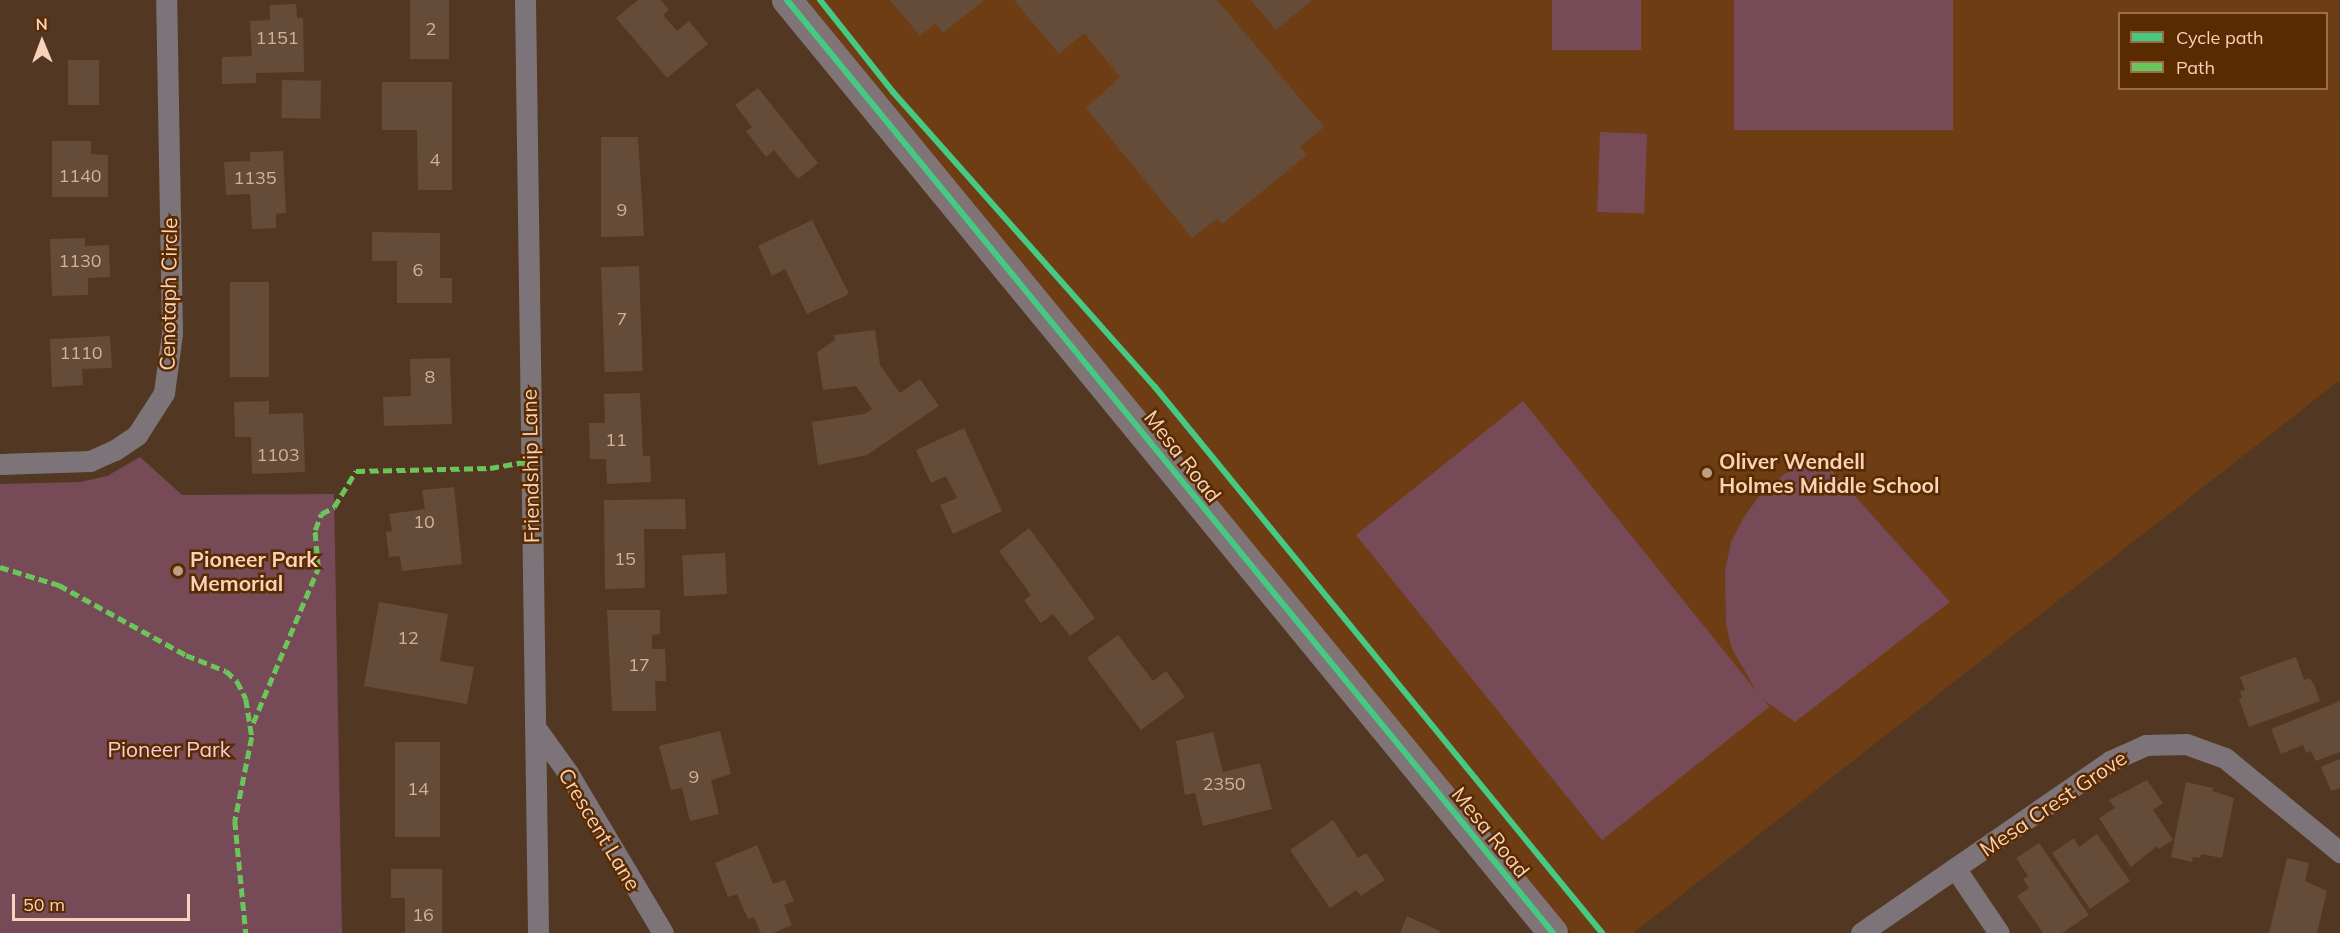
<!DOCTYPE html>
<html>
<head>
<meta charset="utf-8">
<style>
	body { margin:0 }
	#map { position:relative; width:2340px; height:933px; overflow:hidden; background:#523822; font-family:Mulish,sans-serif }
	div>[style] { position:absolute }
	.built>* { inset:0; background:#6f3d14 }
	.green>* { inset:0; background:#774a58; transform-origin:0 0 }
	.building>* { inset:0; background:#644c38; transform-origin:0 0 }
	.street>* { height:21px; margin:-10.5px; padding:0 10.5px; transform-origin:10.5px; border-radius:10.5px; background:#7d7479 }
	.secondary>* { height:30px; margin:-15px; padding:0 15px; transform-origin:15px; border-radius:15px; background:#817477 }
	.quiet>* { height:4.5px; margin-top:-2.25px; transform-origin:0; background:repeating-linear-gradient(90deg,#6ac65a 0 9px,transparent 0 13.5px) }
	.cycleway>* { height:6px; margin:-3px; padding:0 3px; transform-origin:3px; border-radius:3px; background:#46c982 }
	.dots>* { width:16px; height:16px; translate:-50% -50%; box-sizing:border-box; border:3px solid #5a2b00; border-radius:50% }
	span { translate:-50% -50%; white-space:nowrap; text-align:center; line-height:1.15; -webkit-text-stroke:5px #5a2b00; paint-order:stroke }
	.number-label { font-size:18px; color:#d3b19a }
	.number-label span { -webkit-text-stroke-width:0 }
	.street-label { font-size:21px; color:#f8d3ba }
	.poi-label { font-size:21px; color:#f8d3ba; font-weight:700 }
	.left { translate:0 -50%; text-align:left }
	.park-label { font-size:21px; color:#f6cddc }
	.legend { position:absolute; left:2118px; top:12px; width:210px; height:78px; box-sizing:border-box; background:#5a2b00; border:2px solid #996e4a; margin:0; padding:8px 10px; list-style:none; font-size:18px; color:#f8d3ba }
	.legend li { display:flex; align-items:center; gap:12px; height:30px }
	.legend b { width:30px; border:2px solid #996e4a }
	.north { position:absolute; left:12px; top:12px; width:60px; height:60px; -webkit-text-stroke:4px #5a2b00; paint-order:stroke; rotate:359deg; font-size:16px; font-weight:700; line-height:24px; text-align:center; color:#f8d3ba }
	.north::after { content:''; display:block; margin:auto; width:21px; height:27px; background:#f8d3ba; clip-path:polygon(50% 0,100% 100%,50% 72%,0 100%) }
	.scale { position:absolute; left:12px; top:894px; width:178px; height:27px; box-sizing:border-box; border:3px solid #f8d3ba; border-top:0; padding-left:8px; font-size:18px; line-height:21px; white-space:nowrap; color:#f8d3ba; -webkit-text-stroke:4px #5a2b00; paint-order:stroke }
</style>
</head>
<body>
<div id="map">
	<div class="built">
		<div style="clip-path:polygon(evenodd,807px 0,2339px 0,2340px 380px,1633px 933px,1571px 933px,807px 0,2120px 14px,2326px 14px,2326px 88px,2120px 88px,2120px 14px)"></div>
	</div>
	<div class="green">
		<div style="left:1552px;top:0;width:89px;height:50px"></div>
		<div style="left:1734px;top:0;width:219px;height:130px"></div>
		<div style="left:1600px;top:132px;width:47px;height:80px;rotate:2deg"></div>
		<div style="clip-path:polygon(1523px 401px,1757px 692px,1732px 649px,1726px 624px,1725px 571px,1731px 542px,1744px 517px,1760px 495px,1799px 462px,1818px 455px,1950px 602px,1795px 722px,1764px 700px,1769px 707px,1602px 840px,1356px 535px)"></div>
		<div style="clip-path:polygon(140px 457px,182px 495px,334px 494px,342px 933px,0 933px,0 484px,80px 482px,107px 476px)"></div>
	</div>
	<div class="building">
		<div style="left:410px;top:0;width:39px;height:59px"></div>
		<div style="clip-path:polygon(638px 0,661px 0,669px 10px,663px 15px,677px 31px,689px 21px,708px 44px,667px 78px,616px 18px)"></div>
		<div style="clip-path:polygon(890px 0,984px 0,943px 33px,935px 23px,920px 36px)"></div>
		<div style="clip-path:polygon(1014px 0,1217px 0,1324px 127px,1300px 147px,1307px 155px,1222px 224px,1217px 219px,1192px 238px,1086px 108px,1120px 77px,1084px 33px,1059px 54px)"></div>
		<div style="clip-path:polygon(1251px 0,1312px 0,1276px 30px)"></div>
		<div style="clip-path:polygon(296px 4px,297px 18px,303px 18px,304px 72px,256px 73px,256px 83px,222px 84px,222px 57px,252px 56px,250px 21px,270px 20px,270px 5px)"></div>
		<div style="left:68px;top:60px;width:31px;height:45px"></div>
		<div style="left:282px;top:80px;width:39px;height:38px;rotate:1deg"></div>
		<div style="clip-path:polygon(382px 82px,452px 82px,452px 190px,418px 190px,417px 130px,382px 130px)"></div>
		<div style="clip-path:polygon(758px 88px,818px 163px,798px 179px,774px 150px,766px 157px,746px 131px,752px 127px,735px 105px)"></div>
		<div style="clip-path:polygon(601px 137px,638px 137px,644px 236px,601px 237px)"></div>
		<div style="clip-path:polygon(52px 141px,91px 141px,91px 154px,108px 155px,108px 197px,52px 197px)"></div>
		<div style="clip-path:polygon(283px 151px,286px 213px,276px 214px,276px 228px,252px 229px,250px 194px,226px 195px,224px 162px,250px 161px,250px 152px)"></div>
		<div style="clip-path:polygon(812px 220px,849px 294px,807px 314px,785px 269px,772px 276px,758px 246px)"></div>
		<div style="clip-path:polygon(372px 232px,440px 233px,440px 278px,452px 278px,452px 303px,397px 303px,397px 261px,372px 261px)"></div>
		<div style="clip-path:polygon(85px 238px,85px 246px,109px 245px,110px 277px,88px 278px,88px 295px,52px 296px,50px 239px)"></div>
		<div style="left:639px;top:266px;width:105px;height:38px;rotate:88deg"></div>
		<div style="left:230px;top:282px;width:39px;height:95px"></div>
		<div style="clip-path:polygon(875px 330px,880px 365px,900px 393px,920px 379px,939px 406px,867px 455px,818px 465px,812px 422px,864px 414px,872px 409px,856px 386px,823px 390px,817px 352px,835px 340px,834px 335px)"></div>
		<div style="clip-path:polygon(110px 336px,112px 368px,82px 369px,83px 385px,52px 387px,50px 339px)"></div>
		<div style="clip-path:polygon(450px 358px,452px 424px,384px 426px,383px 397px,411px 396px,410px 359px)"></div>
		<div style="clip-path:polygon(640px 393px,643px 456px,650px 456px,651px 482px,607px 484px,606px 459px,590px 459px,589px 423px,605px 423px,604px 394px)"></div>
		<div style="clip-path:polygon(269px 401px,269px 414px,303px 413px,305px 472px,252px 474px,251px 437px,235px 437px,234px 402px)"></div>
		<div style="clip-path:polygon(964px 428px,1002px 511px,953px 534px,940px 505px,957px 498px,946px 476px,931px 483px,916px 450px)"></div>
		<div style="clip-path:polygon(454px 487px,462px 564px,402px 571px,400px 556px,389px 557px,386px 532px,392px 531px,389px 514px,425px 509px,422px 490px)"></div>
		<div style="clip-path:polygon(685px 499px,686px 529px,644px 529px,645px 588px,605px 589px,604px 500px)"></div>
		<div style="clip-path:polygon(1029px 528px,1095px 618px,1070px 636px,1053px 614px,1041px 623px,1024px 600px,1031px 595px,999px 551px)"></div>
		<div style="left:725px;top:553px;width:41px;height:43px;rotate:87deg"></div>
		<div style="clip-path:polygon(379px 602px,448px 614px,440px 661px,474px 667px,467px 704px,364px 686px)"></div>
		<div style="clip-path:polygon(607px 610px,660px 610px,660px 634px,652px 635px,652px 649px,665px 649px,666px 681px,655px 681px,656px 711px,612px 711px)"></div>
		<div style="clip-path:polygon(1118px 635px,1153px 681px,1166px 671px,1185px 697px,1141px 730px,1087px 658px)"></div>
		<div style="clip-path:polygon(2296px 657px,2304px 680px,2309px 678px,2314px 684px,2320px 701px,2249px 727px,2239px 699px,2242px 698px,2240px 691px,2245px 690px,2240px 677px)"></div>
		<div style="clip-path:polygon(2340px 701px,2340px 752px,2316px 761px,2311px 751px,2306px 753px,2303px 745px,2281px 754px,2271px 729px)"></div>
		<div style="clip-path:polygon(720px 731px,731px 774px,711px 780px,719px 814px,690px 821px,682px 788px,671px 790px,659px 746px)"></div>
		<div style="clip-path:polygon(1213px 732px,1223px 772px,1260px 763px,1272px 809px,1203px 826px,1195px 793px,1185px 795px,1176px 741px)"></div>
		<div style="left:395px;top:742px;width:45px;height:95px"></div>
		<div style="clip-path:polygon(2340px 759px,2340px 788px,2331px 791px,2321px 767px)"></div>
		<div style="clip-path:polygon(2147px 780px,2163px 803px,2153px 810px,2173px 840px,2159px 849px,2157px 846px,2131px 867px,2099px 818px,2115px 808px,2109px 800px)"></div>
		<div style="clip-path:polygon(2186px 782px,2213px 788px,2212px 791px,2234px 798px,2222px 858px,2201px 854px,2200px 858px,2193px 857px,2192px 862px,2171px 857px)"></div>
		<div style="clip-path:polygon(1333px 820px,1358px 858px,1366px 853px,1385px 880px,1361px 896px,1356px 890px,1330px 908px,1290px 850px)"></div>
		<div style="clip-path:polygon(2097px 834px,2130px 881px,2090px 909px,2052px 853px,2074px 838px,2079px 847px)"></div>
		<div style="clip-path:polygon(2039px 843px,2089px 915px,2062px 933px,2043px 933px,2017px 896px,2029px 888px,2023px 879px,2028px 876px,2016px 858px)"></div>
		<div style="clip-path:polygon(757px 845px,773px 884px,785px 880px,794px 901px,784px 905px,792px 925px,773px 933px,761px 933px,754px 917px,748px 919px,737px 894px,728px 897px,715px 863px)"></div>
		<div style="clip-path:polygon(2287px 858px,2309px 863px,2305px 881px,2327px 891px,2317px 933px,2269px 933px)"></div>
		<div style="clip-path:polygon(391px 869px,442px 869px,442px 933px,405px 933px,405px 898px,391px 898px)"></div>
		<div style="clip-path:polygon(1407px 916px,1440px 931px,1439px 933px,1400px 933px)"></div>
	</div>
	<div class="street">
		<div style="left:525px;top:0;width:933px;rotate:89.2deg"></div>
		<div style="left:0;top:464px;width:90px;rotate:-1.9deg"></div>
		<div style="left:90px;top:461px;width:27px;rotate:-24deg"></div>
		<div style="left:115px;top:450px;width:27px;rotate:-34deg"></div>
		<div style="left:137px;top:435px;width:50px;rotate:-57.3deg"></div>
		<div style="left:164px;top:393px;width:61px;rotate:-82.4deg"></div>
		<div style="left:172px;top:333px;width:333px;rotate:-91deg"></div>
		<div style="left:535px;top:727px;width:57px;rotate:54.3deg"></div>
		<div style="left:568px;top:773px;width:186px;rotate:59.3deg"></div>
		<div style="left:1955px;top:868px;width:78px;rotate:55.9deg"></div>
		<div style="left:1861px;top:933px;width:303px;rotate:-34.6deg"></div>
		<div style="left:2110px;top:761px;width:39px;rotate:-24deg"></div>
		<div style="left:2146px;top:745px;width:40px;rotate:-1.4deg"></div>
		<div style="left:2186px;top:744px;width:41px;rotate:19.7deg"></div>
		<div style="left:2225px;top:758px;width:149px;rotate:39.3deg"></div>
	</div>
	<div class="secondary">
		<div style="left:787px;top:0;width:1207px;rotate:50.61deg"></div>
	</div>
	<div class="quiet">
		<div style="left:0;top:567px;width:62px;rotate:17deg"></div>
		<div style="left:59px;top:585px;width:145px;rotate:28.9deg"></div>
		<div style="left:186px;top:655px;width:43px;rotate:21.8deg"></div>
		<div style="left:226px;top:671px;width:15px;rotate:42deg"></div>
		<div style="left:237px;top:681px;width:20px;rotate:63deg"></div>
		<div style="left:246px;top:699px;width:38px;rotate:81deg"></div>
		<div style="left:252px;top:737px;width:86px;rotate:101.4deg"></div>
		<div style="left:235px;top:821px;width:113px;rotate:84.4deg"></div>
		<div style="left:253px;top:723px;width:168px;rotate:-67.2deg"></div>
		<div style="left:318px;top:568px;width:38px;rotate:-95deg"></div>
		<div style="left:315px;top:530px;width:17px;rotate:-69deg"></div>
		<div style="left:321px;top:514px;width:15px;rotate:-28deg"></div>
		<div style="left:334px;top:507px;width:42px;rotate:-58.6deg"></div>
		<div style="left:356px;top:471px;width:134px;rotate:-1.3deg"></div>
		<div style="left:490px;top:468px;width:41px;rotate:-9.9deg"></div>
	</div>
	<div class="cycleway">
		<div style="left:787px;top:0;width:1207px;rotate:50.61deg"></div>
		<div style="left:820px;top:0;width:117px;rotate:51.6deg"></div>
		<div style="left:893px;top:92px;width:395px;rotate:48.4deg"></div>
		<div style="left:1155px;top:387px;width:706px;rotate:50.69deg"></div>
	</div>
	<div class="dots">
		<div style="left:1707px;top:473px;background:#be9d85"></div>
		<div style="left:178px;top:571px;background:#be9d85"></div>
	</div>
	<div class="number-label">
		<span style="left:431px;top:29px">2</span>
		<span style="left:277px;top:38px">1151</span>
		<span style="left:435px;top:160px">4</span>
		<span style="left:80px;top:176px">1140</span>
		<span style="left:255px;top:178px">1135</span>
		<span style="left:622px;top:210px">9</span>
		<span style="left:80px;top:261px">1130</span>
		<span style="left:418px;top:270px">6</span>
		<span style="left:622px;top:319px">7</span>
		<span style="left:81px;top:353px">1110</span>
		<span style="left:430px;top:377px">8</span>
		<span style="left:616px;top:440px">11</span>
		<span style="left:278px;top:455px">1103</span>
		<span style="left:424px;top:522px">10</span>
		<span style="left:625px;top:559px">15</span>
		<span style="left:408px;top:638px">12</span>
		<span style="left:639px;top:665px">17</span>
		<span style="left:694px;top:777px">9</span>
		<span style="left:1224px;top:784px">2350</span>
		<span style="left:418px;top:789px">14</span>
		<span style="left:423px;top:915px">16</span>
	</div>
	<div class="street-label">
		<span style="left:168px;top:294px;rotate:-89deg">Cenotaph Circle</span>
		<span style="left:1183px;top:456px;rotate:52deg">Mesa Road</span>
		<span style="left:530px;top:466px;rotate:-91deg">Friendship Lane</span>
		<span style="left:2053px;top:803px;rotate:-34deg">Mesa Crest Grove</span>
		<span style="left:600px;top:829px;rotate:59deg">Crescent Lane</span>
		<span style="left:1491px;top:832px;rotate:51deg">Mesa Road</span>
	</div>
	<div class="poi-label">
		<span class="left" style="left:1719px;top:473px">Oliver Wendell<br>Holmes Middle School</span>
		<span class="left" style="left:190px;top:571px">Pioneer Park<br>Memorial</span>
	</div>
	<div class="park-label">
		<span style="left:169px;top:749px">Pioneer Park</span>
	</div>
	<ul class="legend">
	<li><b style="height:8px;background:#46c982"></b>Cycle path</li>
	<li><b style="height:8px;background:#6ac65a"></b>Path</li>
	</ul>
	<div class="north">N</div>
	<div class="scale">50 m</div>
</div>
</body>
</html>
